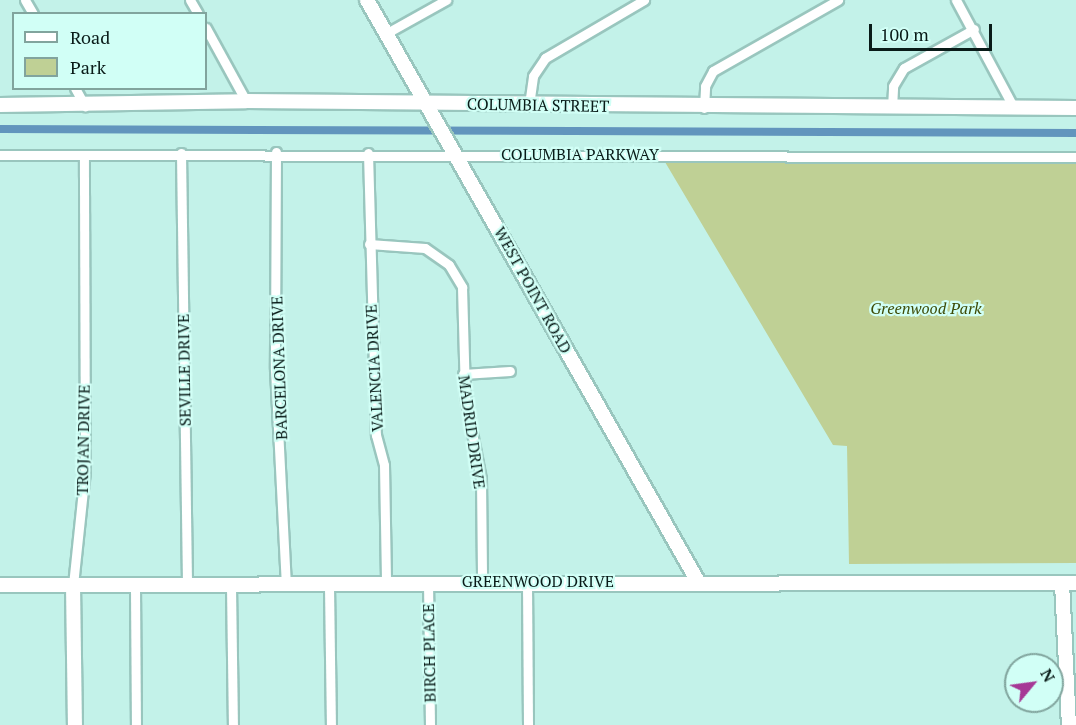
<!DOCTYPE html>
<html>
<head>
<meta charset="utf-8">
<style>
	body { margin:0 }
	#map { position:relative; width:1076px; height:725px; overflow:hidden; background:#c3f2e9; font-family:"PT Serif",serif }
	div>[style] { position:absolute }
	.green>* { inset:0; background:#bfd095 }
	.canal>* { height:8px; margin:-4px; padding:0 4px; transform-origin:4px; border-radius:4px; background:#6295bd }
	.roads { filter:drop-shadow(2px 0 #99c6be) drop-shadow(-2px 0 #99c6be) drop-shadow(0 2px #99c6be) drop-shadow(0 -2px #99c6be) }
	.street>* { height:9px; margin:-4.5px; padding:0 4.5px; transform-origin:4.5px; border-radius:4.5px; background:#fff }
	.secondary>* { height:14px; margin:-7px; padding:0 7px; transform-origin:7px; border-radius:7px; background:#fff }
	span { translate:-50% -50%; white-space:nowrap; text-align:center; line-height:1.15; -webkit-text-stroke:4.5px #d1fff6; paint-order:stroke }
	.street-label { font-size:16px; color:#091b18 }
	.park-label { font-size:16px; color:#3d4b06; font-style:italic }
	.legend { position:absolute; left:12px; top:12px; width:195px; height:78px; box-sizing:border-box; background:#d1fff6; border:2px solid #81a49d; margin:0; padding:8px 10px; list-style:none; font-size:18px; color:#091b18 }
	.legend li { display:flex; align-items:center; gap:12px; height:30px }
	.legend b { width:30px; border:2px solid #81a49d }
	.north { position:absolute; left:1004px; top:653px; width:60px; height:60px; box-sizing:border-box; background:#d1fff6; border:2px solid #81a49d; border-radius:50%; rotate:61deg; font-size:16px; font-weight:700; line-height:24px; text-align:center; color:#091b18 }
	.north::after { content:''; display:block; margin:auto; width:21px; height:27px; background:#a63896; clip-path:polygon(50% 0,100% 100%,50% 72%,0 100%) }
	.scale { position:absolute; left:869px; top:24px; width:123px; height:27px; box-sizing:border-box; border:3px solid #091b18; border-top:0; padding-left:8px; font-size:18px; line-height:21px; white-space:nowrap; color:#091b18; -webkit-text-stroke:4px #d1fff6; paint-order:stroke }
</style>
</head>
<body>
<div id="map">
	<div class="green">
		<div style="clip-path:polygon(1076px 153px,1076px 563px,849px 564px,847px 446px,833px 445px,665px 162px)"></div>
	</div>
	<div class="canal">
		<div style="left:0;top:129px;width:1076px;rotate:0.21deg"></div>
	</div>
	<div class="roads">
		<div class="street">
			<div style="left:25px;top:0;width:16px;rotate:60deg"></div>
			<div style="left:190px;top:0;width:16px;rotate:60deg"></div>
			<div style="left:956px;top:0;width:123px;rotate:61.8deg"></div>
			<div style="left:206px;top:28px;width:83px;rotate:61.3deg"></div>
			<div style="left:387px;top:33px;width:68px;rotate:-29.2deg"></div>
			<div style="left:75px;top:88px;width:21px;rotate:61deg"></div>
			<div style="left:529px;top:105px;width:29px;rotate:-82deg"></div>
			<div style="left:533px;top:76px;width:22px;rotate:-56deg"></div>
			<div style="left:545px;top:58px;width:115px;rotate:-30.4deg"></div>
			<div style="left:704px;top:108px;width:22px;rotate:-87deg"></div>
			<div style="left:705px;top:86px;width:17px;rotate:-62deg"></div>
			<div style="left:713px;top:71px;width:144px;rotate:-29.6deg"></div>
			<div style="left:892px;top:108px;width:22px;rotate:-87deg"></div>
			<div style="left:893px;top:86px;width:21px;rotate:-59deg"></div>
			<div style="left:904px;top:68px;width:80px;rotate:-29.1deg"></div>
			<div style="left:276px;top:152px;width:217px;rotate:90.3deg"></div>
			<div style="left:275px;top:369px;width:215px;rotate:87.1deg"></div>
			<div style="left:181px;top:153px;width:434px;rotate:89.2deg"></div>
			<div style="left:368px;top:153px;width:282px;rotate:88.4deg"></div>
			<div style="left:376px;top:435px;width:31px;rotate:75deg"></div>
			<div style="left:384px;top:465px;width:117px;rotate:89deg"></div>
			<div style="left:0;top:155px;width:1076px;rotate:0.11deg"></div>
			<div style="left:369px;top:244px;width:56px;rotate:4.1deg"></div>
			<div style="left:425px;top:248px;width:29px;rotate:35deg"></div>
			<div style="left:449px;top:265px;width:26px;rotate:59deg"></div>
			<div style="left:462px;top:287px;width:109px;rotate:88.4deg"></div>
			<div style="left:465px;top:396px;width:85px;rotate:79.1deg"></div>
			<div style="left:481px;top:479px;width:103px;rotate:89.4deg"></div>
			<div style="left:463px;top:374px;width:47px;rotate:-3.7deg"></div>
			<div style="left:428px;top:582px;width:143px;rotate:89.2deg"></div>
			<div style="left:527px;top:582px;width:143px;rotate:89.6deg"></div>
			<div style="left:73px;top:585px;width:115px;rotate:-84deg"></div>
			<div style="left:85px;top:471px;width:316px;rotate:-90.2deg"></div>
			<div style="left:231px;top:586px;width:139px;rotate:89.2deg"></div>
			<div style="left:329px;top:586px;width:139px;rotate:89.2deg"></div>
			<div style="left:135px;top:588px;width:137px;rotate:89.6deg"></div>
		</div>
		<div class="secondary">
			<div style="left:367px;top:0;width:667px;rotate:60.36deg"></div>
			<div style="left:0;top:105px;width:246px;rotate:-0.9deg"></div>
			<div style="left:246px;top:101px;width:830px;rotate:0.48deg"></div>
			<div style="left:1062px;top:583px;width:142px;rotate:87.2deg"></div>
			<div style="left:0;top:585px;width:1076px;rotate:-0.11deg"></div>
			<div style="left:73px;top:585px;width:140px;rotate:89.2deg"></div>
		</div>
	</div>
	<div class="street-label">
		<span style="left:538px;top:105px;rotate:1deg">COLUMBIA STREET</span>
		<span style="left:580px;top:154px">COLUMBIA PARKWAY</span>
		<span style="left:533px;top:290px;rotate:61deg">WEST POINT ROAD</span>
		<span style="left:279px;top:368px;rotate:-92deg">BARCELONA DRIVE</span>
		<span style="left:374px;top:368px;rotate:-93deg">VALENCIA DRIVE</span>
		<span style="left:184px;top:370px;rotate:-91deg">SEVILLE DRIVE</span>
		<span style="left:472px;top:432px;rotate:82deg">MADRID DRIVE</span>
		<span style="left:83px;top:440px;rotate:-89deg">TROJAN DRIVE</span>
		<span style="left:538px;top:581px">GREENWOOD DRIVE</span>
		<span style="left:429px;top:653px;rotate:-91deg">BIRCH PLACE</span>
	</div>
	<div class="park-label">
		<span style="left:926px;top:308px">Greenwood Park</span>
	</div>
	<ul class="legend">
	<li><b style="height:8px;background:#fff"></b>Road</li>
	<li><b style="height:16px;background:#bfd095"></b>Park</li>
	</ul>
	<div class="north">N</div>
	<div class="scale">100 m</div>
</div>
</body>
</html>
